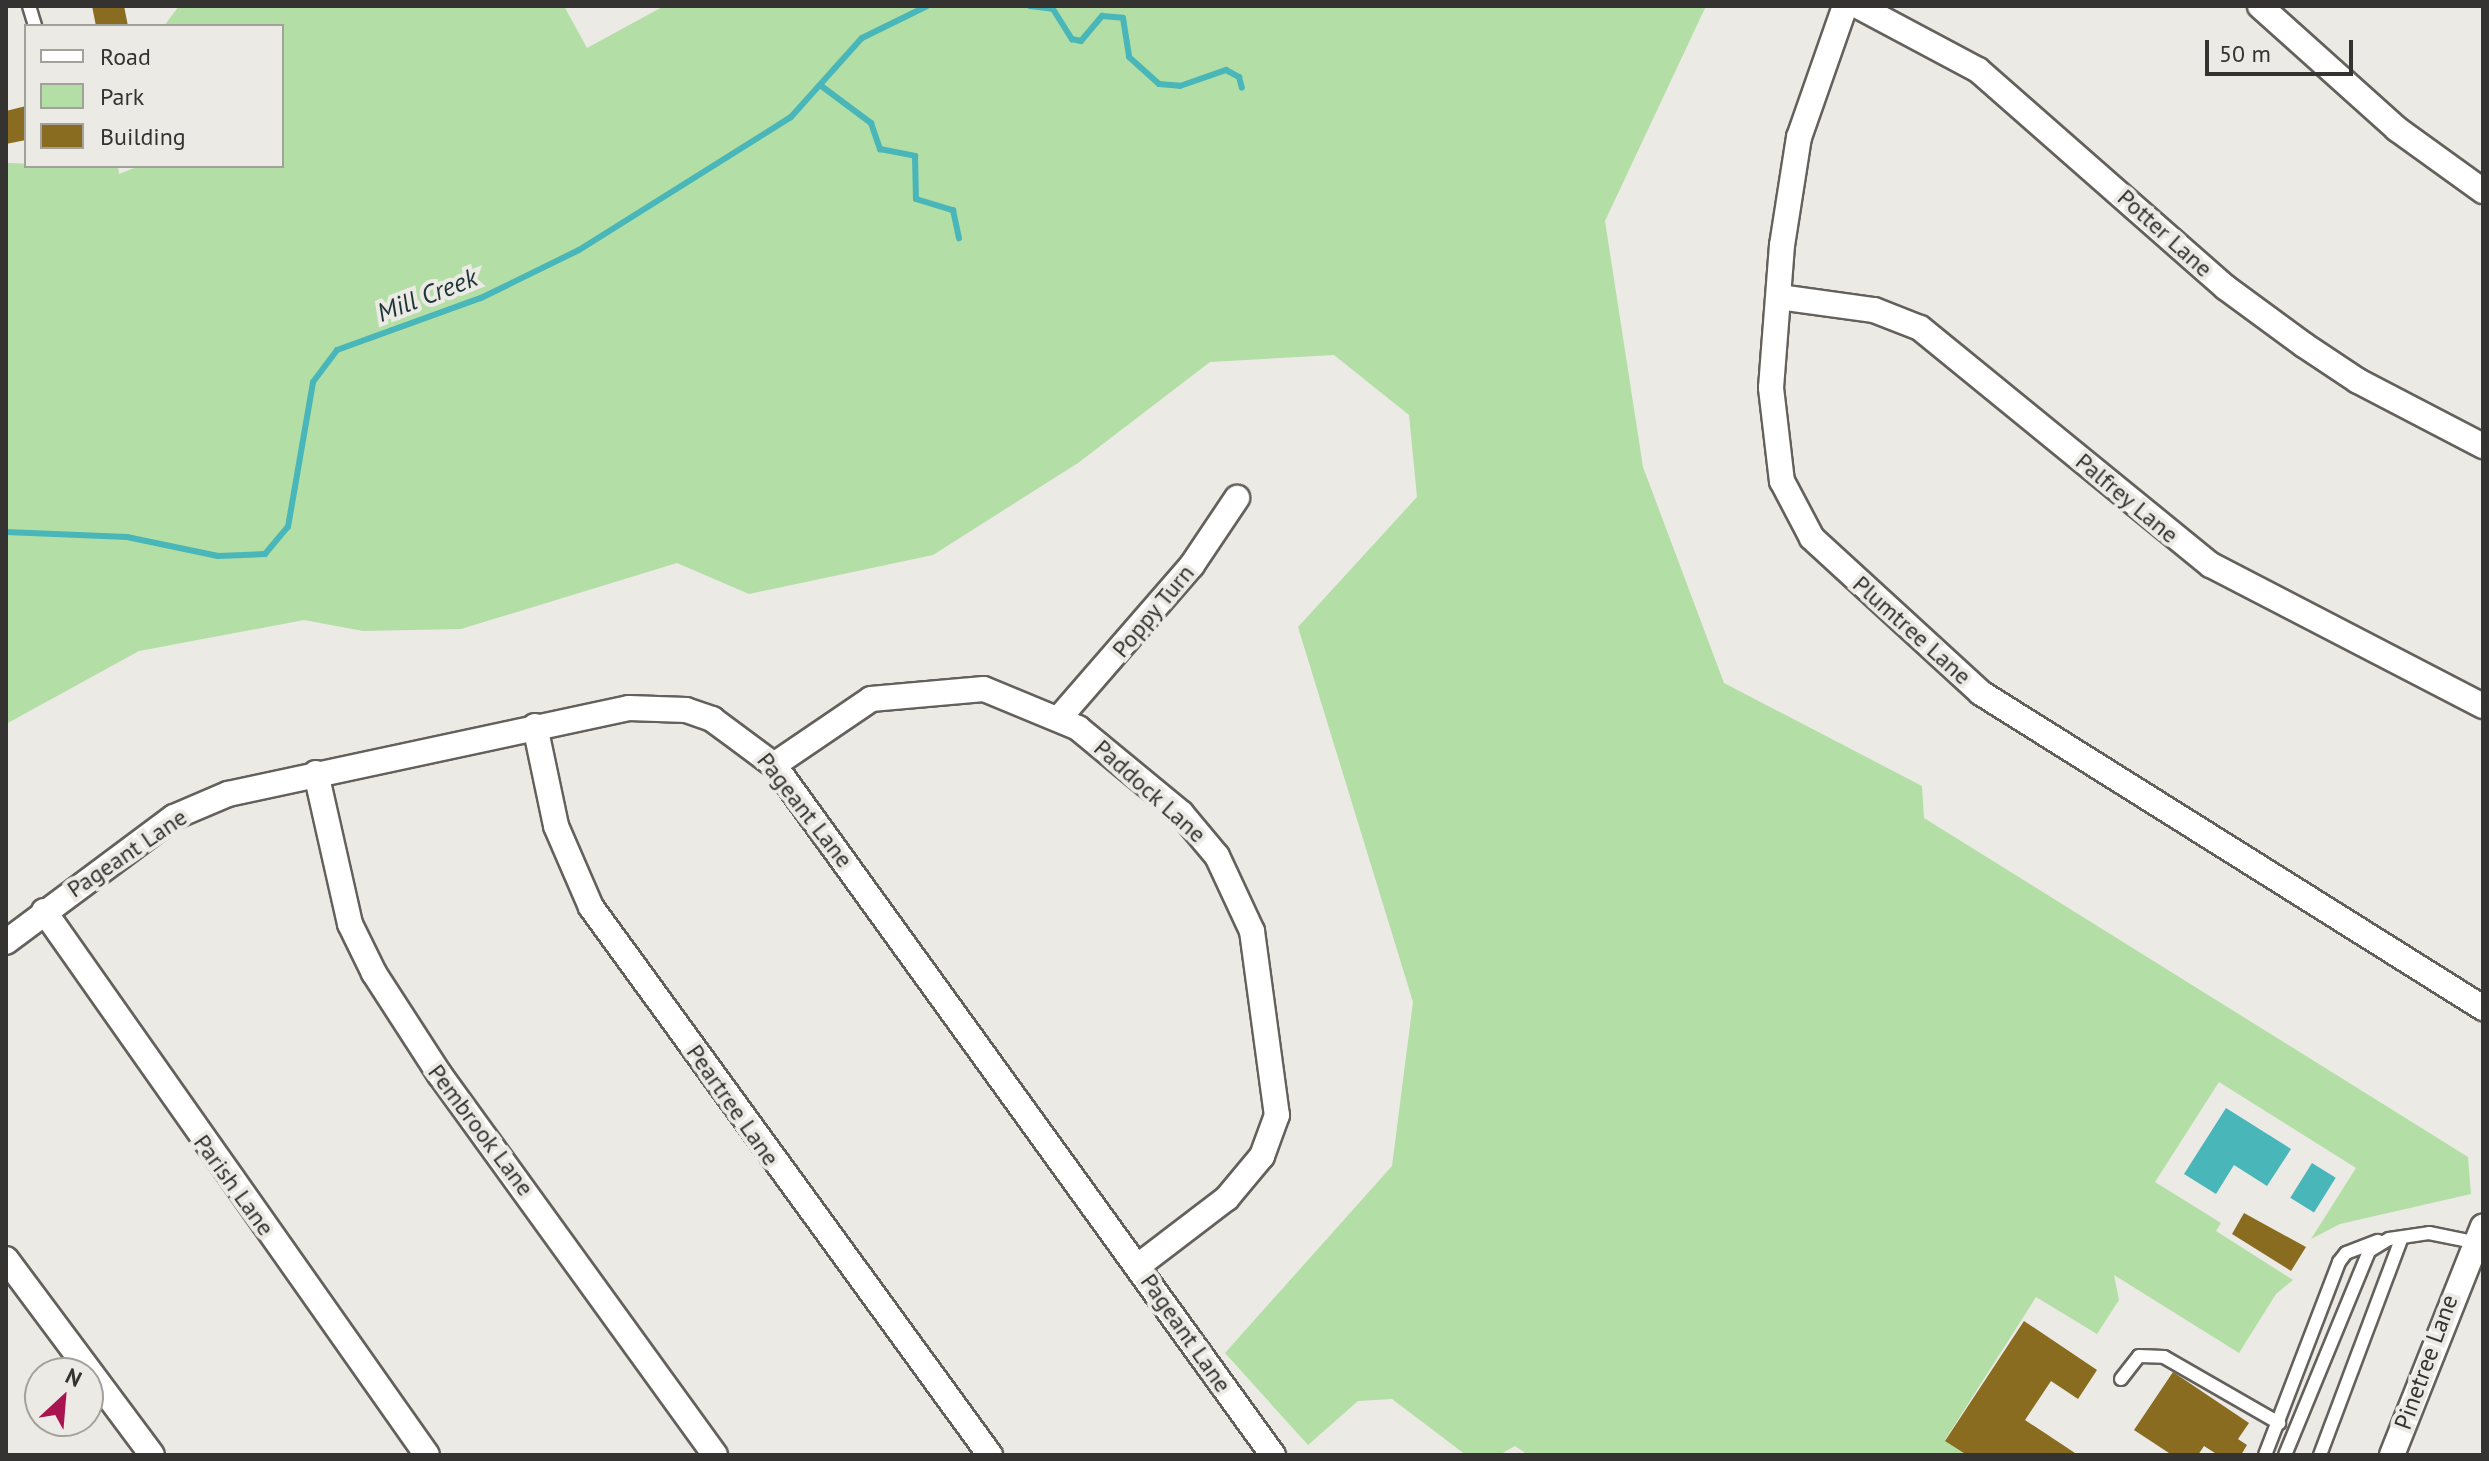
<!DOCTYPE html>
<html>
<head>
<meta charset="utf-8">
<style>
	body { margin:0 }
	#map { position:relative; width:2489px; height:1461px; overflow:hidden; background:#eceae4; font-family:"PT Sans",sans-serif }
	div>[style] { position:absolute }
	.green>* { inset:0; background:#b3dea6 }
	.water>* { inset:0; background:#49b6b9; transform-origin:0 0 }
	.stream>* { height:6px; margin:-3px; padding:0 3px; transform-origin:3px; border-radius:3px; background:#49b6b9 }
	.building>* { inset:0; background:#896c20 }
	.roads { filter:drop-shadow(2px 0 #64615d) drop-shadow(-2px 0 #64615d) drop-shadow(0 2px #64615d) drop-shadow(0 -2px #64615d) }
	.lane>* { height:12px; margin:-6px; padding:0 6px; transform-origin:6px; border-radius:6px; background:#fff }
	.street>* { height:24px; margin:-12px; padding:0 12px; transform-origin:12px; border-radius:12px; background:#fff }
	span { translate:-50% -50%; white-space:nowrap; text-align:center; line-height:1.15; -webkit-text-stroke:8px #eceae4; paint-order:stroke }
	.street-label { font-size:24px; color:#343331 }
	.water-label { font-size:26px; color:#1e3637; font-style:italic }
	.frame { position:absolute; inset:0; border:8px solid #343331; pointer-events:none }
	.legend { position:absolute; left:24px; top:24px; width:260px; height:144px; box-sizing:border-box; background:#eceae4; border:2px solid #a2a19c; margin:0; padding:10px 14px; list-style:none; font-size:24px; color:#343331 }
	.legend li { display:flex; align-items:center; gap:16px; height:40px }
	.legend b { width:40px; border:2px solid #a2a19c }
	.north { position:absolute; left:24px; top:1357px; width:80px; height:80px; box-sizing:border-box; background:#eceae4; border:2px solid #a2a19c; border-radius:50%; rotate:26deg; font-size:22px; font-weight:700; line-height:32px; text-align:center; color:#343331 }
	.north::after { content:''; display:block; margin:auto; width:28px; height:36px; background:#a7144f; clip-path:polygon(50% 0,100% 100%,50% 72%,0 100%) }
	.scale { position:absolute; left:2205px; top:40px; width:148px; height:36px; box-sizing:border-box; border:4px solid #343331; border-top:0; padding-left:10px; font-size:24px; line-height:28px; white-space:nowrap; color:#343331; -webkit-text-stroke:6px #eceae4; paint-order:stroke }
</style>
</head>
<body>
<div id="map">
	<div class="green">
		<div style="clip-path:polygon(179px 6px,564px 6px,587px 48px,664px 6px,1706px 6px,1605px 221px,1643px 467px,1724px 683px,1922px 786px,1924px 818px,2468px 1157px,2471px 1194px,2340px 1224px,2311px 1239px,2356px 1168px,2219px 1082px,2155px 1182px,2221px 1223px,2216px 1231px,2293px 1280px,2276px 1294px,2239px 1353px,2114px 1275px,2119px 1300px,2097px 1334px,2036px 1297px,1945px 1440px,1967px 1455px,1528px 1455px,1515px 1446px,1499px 1455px,1466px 1455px,1392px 1399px,1358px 1401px,1308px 1445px,1225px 1353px,1392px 1166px,1413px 1002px,1298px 627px,1417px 497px,1409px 415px,1334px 355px,1210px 362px,1078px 463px,933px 555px,749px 594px,677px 563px,461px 629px,363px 631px,304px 620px,139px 651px,6px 724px,6px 163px,118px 166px,119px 174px,139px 166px,282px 166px,282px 26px,164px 26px)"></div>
	</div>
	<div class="water">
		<div style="clip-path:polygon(2226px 1108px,2291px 1149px,2267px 1186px,2234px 1165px,2216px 1194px,2184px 1174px)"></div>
		<div style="left:2312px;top:1163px;width:28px;height:41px;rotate:32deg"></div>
	</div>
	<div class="stream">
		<div style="left:1030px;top:6px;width:23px;rotate:7deg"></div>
		<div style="left:1053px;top:9px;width:36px;rotate:58deg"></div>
		<div style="left:1072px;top:39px;width:9px;rotate:13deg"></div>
		<div style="left:1081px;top:41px;width:33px;rotate:-50deg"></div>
		<div style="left:1102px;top:16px;width:21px;rotate:5deg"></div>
		<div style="left:1123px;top:18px;width:39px;rotate:81deg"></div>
		<div style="left:1129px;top:57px;width:40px;rotate:42deg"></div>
		<div style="left:1159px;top:84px;width:21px;rotate:5deg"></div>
		<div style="left:1180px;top:86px;width:49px;rotate:-19.2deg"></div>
		<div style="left:1226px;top:70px;width:15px;rotate:28deg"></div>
		<div style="left:1239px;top:77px;width:11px;rotate:75deg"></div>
		<div style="left:820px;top:85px;width:64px;rotate:36.7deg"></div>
		<div style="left:871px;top:123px;width:28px;rotate:71deg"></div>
		<div style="left:880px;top:149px;width:36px;rotate:11deg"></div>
		<div style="left:915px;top:156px;width:43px;rotate:88.7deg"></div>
		<div style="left:916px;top:199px;width:39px;rotate:17deg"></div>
		<div style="left:953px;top:210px;width:29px;rotate:78deg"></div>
		<div style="left:6px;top:532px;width:121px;rotate:2.4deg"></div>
		<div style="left:127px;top:537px;width:93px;rotate:11.8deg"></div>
		<div style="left:218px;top:556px;width:47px;rotate:-2.4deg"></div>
		<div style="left:265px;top:554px;width:35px;rotate:-50deg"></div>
		<div style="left:288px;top:527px;width:147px;rotate:-80.2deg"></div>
		<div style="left:313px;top:382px;width:40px;rotate:-53deg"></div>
		<div style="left:337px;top:350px;width:153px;rotate:-19.9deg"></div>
		<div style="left:481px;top:298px;width:109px;rotate:-26.1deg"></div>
		<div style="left:579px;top:250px;width:250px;rotate:-32.1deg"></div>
		<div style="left:791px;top:117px;width:106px;rotate:-48.1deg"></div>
		<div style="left:862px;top:38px;width:72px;rotate:-26.2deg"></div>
	</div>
	<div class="building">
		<div style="clip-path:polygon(92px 6px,124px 6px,128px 26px,96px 26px)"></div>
		<div style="clip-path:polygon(26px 106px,26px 140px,6px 144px,6px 111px)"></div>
		<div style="clip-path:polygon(2244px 1213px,2306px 1247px,2291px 1271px,2232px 1234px)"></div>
		<div style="clip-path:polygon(2024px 1321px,2097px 1370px,2078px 1399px,2051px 1381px,2025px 1420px,2078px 1455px,1967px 1455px,1945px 1441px)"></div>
		<div style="clip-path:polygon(2173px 1372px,2249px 1423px,2238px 1439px,2247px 1445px,2241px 1455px,2218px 1455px,2204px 1446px,2198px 1455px,2172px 1455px,2134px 1430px)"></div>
	</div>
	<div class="roads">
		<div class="lane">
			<div style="left:29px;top:6px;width:21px;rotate:73deg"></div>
			<div style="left:2121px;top:1379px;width:29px;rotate:-52deg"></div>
			<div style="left:2139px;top:1356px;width:25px;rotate:2deg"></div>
			<div style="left:2164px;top:1357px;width:133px;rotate:29.9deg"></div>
			<div style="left:2265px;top:1455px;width:207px;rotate:-69deg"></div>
			<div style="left:2339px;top:1262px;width:11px;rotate:-52deg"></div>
			<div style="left:2346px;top:1253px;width:34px;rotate:-21deg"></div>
			<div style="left:2285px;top:1455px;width:221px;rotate:-67.6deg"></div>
			<div style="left:2369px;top:1251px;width:23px;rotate:-31deg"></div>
			<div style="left:2389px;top:1239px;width:40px;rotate:-8.5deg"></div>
			<div style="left:2429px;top:1233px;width:46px;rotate:11.3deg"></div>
			<div style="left:2320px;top:1455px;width:231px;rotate:-69.4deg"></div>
		</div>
		<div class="street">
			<div style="left:1845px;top:6px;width:139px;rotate:109.3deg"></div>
			<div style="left:1799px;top:137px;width:109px;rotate:98.9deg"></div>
			<div style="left:1782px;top:245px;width:143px;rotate:94.4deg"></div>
			<div style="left:1771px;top:388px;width:94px;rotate:83.3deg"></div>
			<div style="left:1782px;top:481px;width:64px;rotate:62.2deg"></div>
			<div style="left:1812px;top:538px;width:229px;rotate:42.5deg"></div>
			<div style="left:1981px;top:693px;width:593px;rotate:32.11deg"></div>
			<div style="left:1858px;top:6px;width:136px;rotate:28.1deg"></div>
			<div style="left:1978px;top:70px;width:329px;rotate:41.3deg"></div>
			<div style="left:2225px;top:287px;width:98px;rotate:36.3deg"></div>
			<div style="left:2304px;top:345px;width:65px;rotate:33.7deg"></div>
			<div style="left:2358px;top:381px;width:141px;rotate:27.5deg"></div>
			<div style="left:2260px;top:6px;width:184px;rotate:41.9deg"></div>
			<div style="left:2397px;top:129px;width:106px;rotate:35.8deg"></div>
			<div style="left:1779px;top:297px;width:96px;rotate:7.8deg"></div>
			<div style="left:1874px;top:310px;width:49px;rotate:21.4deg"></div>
			<div style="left:1920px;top:328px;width:375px;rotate:39.2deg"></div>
			<div style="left:2211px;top:565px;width:306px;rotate:27.4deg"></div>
			<div style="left:1060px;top:717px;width:201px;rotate:-49deg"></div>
			<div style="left:1192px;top:565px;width:81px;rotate:-56.1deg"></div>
			<div style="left:535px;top:726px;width:102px;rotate:78.1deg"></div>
			<div style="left:556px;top:826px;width:88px;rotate:66.6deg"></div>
			<div style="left:591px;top:907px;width:678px;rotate:53.94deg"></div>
			<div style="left:774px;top:765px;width:117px;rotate:-34.2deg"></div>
			<div style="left:871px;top:699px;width:113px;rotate:-5.1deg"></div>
			<div style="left:984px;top:689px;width:102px;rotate:22.5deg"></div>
			<div style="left:1078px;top:728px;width:134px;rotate:39.5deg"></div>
			<div style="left:1181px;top:813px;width:56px;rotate:50.1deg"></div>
			<div style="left:1217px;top:856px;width:83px;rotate:65deg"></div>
			<div style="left:1252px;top:931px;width:186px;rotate:82.3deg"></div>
			<div style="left:1277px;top:1115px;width:44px;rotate:110.1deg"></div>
			<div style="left:1262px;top:1156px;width:55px;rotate:129.8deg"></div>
			<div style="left:1227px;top:1198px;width:112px;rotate:142.6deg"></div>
			<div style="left:316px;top:773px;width:155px;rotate:77.3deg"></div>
			<div style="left:350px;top:924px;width:55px;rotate:63.9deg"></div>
			<div style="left:374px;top:973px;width:121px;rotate:57.1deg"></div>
			<div style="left:440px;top:1075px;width:469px;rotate:54.1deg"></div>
			<div style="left:44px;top:911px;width:665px;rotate:54.85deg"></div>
			<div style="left:6px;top:942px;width:209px;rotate:-36.7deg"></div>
			<div style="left:174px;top:817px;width:59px;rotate:-23.1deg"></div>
			<div style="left:228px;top:794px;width:410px;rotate:-12.1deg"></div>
			<div style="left:629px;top:708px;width:57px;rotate:2deg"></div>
			<div style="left:686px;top:710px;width:28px;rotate:19deg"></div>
			<div style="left:712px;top:719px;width:77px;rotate:36.6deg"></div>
			<div style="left:774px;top:765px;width:852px;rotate:54.13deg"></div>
			<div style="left:6px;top:1259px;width:244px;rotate:53.3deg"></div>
			<div style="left:2392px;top:1455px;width:246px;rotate:-68.3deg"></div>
		</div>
	</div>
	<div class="street-label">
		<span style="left:2165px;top:233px;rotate:42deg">Potter Lane</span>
		<span style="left:2127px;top:498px;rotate:40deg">Palfrey Lane</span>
		<span style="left:1153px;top:611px;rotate:-50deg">Poppy Turn</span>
		<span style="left:1912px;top:630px;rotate:42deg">Plumtree Lane</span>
		<span style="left:1150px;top:791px;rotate:42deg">Paddock Lane</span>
		<span style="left:805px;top:810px;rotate:52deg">Pageant Lane</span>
		<span style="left:127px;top:853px;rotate:-34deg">Pageant Lane</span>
		<span style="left:733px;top:1105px;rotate:55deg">Peartree Lane</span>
		<span style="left:481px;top:1130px;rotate:53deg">Pembrook Lane</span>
		<span style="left:234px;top:1185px;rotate:54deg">Parish Lane</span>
		<span style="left:1186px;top:1333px;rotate:55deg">Pageant Lane</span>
		<span style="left:2426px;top:1362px;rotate:-70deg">Pinetree Lane</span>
	</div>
	<div class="water-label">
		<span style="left:427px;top:295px;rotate:-21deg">Mill Creek</span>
	</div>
	<div class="frame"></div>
	<ul class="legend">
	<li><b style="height:10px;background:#fff"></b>Road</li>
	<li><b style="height:22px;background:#b3dea6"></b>Park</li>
	<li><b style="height:22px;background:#896c20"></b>Building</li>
	</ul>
	<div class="north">N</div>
	<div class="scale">50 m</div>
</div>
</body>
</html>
